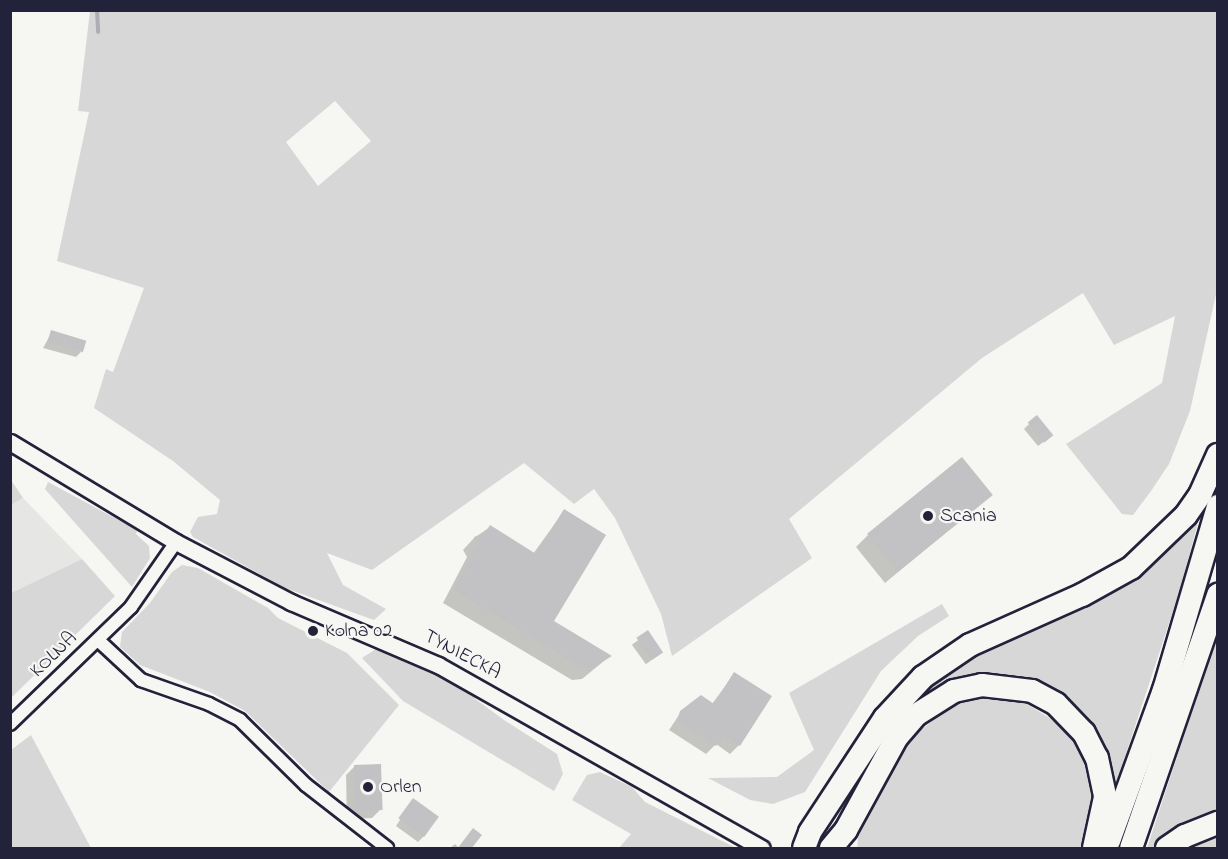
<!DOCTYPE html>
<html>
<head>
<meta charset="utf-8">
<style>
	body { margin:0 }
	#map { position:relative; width:1228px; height:859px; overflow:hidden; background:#f6f6f2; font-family:"Indie Flower",sans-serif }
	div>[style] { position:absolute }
	.built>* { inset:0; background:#e6e6e4 }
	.green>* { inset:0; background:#d7d7d7 }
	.shadow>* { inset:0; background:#0003; transform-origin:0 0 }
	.stream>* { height:4px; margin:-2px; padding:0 2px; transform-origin:2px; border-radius:2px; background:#adadb3 }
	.building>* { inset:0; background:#c2c2c4; transform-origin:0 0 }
	.roads { filter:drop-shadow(2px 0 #22223b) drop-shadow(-2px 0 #22223b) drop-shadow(0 2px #22223b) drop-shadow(0 -2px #22223b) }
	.minor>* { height:12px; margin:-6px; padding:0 6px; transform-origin:6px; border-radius:6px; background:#f6f6f2 }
	.tertiary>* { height:15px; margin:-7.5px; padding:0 7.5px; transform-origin:7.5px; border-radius:7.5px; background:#f6f6f2 }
	.motorway>* { height:22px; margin:-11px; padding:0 11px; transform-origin:11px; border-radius:11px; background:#f6f6f2 }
	.dots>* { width:16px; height:16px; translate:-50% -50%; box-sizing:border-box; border:3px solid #f6f6f2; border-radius:50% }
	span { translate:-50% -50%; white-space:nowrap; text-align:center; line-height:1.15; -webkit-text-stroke:4.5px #f6f6f2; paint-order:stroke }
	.poi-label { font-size:20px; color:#22223b }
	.left { translate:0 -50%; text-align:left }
	.street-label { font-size:20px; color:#22223b }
	.frame { position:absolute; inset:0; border:12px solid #22223b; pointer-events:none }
</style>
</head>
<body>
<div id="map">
	<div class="built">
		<div style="clip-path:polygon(23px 498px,82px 559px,11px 593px,11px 505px)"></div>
	</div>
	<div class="green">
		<div style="clip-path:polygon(evenodd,90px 11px,1217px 11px,1217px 290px,1190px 411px,1169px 464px,1151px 491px,1133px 515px,1122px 514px,1066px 444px,1162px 383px,1175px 316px,1114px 345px,1083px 293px,982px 358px,789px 519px,812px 558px,672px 656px,661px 614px,615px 518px,594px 489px,574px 504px,524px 463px,372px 570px,327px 553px,343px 585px,386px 609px,374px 620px,285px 588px,193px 537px,190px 532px,198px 517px,217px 514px,220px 500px,173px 461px,94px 408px,106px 369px,113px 372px,144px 288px,57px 261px,89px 112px,78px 111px,90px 11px,335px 101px,371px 141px,318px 186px,286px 142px,335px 101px)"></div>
		<div style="clip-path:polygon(11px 480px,23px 498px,11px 505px,10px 505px)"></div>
		<div style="clip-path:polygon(48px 482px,137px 530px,136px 534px,149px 546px,150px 558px,132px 587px,45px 489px)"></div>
		<div style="clip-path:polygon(1202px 508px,1179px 593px,1114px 790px,1055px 694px,956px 683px,855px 788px,891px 728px,926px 686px,956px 664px,1041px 623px)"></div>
		<div style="clip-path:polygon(82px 559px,115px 596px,11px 698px,11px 593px)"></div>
		<div style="clip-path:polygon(182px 565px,198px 568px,268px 608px,278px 618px,347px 653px,399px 705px,329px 792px,245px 711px,210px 692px,140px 665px,120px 647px,122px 632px,150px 603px,172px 572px)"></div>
		<div style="clip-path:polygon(942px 604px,949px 616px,918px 636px,881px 671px,805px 792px,773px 804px,750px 800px,708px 778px,777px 777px,814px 750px,789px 693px)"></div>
		<div style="clip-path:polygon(1217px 635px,1217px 815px,1158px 848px,1147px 848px)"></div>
		<div style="clip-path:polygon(379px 647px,477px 695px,474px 698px,504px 720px,557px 754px,563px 774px,554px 791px,403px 701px,362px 658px)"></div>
		<div style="clip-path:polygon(975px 698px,1023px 702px,1063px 726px,1083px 757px,1094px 804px,1087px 848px,857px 848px,859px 829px,890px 769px,913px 737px,949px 707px)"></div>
		<div style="clip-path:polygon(31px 735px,91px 848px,11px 848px,11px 750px)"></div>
		<div style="clip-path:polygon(600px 772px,632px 787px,645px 802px,736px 848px,619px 848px,631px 834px,572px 800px,587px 775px)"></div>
		<div style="clip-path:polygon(1217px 833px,1217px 848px,1182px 848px)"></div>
	</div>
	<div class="shadow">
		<div style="clip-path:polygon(52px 332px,81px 352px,76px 357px,43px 348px)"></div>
		<div style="clip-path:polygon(1029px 424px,1046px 440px,1038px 446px,1024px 429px)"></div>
		<div style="clip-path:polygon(991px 495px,885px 583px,856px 547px,868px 535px)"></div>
		<div style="clip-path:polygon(564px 511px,552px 621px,610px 656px,582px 679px,572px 680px,443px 603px,467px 557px,463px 550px,474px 538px,490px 527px,533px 554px)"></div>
		<div style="left:648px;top:633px;width:24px;height:20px;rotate:54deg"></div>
		<div style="clip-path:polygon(734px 674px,739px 745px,730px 754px,716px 744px,706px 754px,669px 730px,681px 712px,712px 704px)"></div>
		<div style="clip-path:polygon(355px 766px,381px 809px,372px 818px,347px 819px,346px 775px)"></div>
		<div style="clip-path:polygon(413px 800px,424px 836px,418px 842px,396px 826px)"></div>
		<div style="clip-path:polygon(455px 844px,458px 847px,470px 848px,450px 848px)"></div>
	</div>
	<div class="stream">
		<div style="left:97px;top:10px;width:22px;rotate:87deg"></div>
	</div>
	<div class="building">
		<div style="left:51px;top:330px;width:37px;height:12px;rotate:17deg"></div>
		<div style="left:1037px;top:415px;width:26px;height:12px;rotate:51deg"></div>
		<div style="left:962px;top:457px;width:49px;height:122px;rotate:51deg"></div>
		<div style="clip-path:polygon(564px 509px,606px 535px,554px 621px,612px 656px,591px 669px,581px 667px,454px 590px,479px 544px,474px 537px,485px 533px,490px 525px,536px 554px)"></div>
		<div style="left:648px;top:630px;width:27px;height:14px;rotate:56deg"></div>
		<div style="clip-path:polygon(734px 672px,772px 696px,740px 746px,724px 735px,716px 746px,677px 721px,680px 711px,701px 695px,714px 704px)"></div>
		<div style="left:381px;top:764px;width:46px;height:27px;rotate:88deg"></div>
		<div style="left:413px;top:798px;width:32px;height:25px;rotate:36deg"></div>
		<div style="clip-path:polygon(473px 828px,482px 835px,471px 849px,457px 849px)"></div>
	</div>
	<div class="roads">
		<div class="minor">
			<div style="left:98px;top:640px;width:59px;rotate:42.9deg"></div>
			<div style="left:141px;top:680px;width:72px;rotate:19.4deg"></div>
			<div style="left:209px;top:704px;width:35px;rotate:27deg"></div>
			<div style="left:240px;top:720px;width:93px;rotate:44.6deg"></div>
			<div style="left:306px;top:785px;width:103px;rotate:37.9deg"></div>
			<div style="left:10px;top:724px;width:168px;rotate:-44deg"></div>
			<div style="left:131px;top:607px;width:79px;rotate:-55.3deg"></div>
		</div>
		<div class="tertiary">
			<div style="left:10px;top:442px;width:194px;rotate:31.1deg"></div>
			<div style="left:176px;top:542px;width:130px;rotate:27.6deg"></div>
			<div style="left:291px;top:602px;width:160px;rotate:23.2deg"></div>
			<div style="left:438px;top:665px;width:372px;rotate:29.5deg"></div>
		</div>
		<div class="motorway">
			<div style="left:1109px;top:841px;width:161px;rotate:-70deg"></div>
			<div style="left:1164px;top:690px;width:192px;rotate:-73.6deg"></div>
			<div style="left:804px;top:848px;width:17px;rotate:-69deg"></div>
			<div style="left:810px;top:832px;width:136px;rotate:-56.7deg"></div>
			<div style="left:885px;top:718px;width:56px;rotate:-47.2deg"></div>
			<div style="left:923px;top:677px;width:57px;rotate:-34.2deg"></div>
			<div style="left:970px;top:645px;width:123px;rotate:-24.1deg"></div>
			<div style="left:1082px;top:595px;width:56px;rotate:-28.9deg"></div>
			<div style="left:1131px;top:568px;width:76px;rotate:-43.9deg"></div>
			<div style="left:1186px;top:515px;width:24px;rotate:-55deg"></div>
			<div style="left:1200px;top:495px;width:44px;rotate:-65.8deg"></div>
			<div style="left:831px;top:848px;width:23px;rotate:-50deg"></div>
			<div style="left:846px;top:830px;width:106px;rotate:-61.3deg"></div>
			<div style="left:897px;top:737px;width:29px;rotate:-49deg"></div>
			<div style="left:916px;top:715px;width:45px;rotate:-32.3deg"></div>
			<div style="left:954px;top:691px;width:29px;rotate:-12deg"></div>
			<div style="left:982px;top:685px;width:50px;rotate:6.8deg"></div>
			<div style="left:1032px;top:691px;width:27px;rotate:28deg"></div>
			<div style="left:1056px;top:704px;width:40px;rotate:46deg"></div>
			<div style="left:1084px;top:733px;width:28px;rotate:63deg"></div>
			<div style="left:1097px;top:758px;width:40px;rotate:78deg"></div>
			<div style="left:1105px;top:797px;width:52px;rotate:102.2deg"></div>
			<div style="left:1131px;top:848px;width:268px;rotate:-71deg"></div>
			<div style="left:1167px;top:848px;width:22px;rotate:-34deg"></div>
			<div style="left:1185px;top:836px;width:35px;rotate:-22deg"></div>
		</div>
	</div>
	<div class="dots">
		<div style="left:928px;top:516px;background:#22223b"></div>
		<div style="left:313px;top:631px;background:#22223b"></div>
		<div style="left:368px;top:787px;background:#22223b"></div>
	</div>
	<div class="poi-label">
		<span class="left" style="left:940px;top:516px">Scania</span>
		<span class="left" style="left:325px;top:631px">Kolna 02</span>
		<span class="left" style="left:380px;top:787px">Orlen</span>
	</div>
	<div class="street-label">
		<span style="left:54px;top:655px;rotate:-44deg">KOLNA</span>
		<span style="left:462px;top:655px;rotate:28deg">TYNIECKA</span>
	</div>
	<div class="frame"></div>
</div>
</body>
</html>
